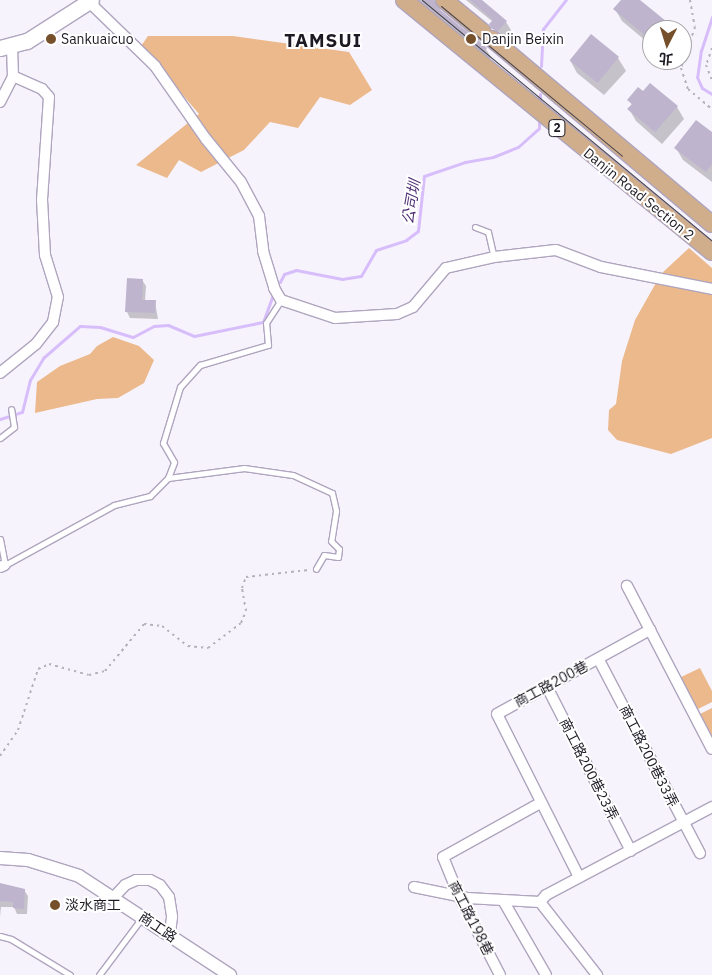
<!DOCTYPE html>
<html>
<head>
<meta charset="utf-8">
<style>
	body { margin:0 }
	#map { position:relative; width:712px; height:975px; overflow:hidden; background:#f7f3fd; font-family:"IBM Plex Sans","Noto Sans TC",sans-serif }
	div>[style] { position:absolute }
	.green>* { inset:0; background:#ebb98b }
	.shadow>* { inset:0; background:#0003 }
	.stream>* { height:3px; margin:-1.5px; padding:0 1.5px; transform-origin:1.5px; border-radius:1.5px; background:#d7befb }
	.building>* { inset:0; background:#beb4ce; transform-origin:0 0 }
	.path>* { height:2px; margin-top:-1px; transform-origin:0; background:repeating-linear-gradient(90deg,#b5b1bb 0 2.5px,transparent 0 6.5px) }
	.roads { filter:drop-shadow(1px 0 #afa5be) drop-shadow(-1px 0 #afa5be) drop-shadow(0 1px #afa5be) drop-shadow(0 -1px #afa5be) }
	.service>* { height:5px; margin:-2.5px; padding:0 2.5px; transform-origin:2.5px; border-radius:2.5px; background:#fff }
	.minor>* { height:10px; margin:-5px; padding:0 5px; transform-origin:5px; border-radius:5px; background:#fff }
	.tertiary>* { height:12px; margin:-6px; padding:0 6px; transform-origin:6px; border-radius:6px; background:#fff }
	.secondary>* { height:15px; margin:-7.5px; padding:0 7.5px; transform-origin:7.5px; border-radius:7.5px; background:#fff }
	.primary>* { height:16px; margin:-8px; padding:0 8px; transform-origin:8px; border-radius:8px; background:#d1ae8b }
	.tram>* { height:1px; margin:-0.5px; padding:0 0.5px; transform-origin:0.5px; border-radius:0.5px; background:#49464f }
	.dots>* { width:14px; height:14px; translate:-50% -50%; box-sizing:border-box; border:2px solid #fff; border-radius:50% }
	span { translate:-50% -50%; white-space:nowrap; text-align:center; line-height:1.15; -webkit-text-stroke:4px #fff; paint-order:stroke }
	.shield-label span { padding:1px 4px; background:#fff; border:1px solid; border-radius:4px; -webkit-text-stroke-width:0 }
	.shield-label { font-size:12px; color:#1d1a23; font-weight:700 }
	.poi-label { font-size:14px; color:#1d1a23 }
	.left { translate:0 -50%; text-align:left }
	.street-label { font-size:14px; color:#1d1a23 }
	.water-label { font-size:15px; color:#502f75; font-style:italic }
	.district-label { font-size:19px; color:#1d1a23; font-weight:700; letter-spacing:1px }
	.north { position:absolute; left:642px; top:20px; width:50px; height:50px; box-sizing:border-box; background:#fff; border:1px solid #a5a3a7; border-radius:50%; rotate:185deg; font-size:14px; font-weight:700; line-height:20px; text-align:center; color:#1d1a23 }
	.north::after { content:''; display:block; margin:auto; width:18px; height:22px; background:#75502b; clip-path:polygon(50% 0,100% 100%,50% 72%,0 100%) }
</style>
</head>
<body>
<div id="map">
	<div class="green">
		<div style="clip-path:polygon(148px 36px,233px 36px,349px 52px,372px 90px,350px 105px,320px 97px,298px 128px,270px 122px,244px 150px,201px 172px,179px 160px,167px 178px,136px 165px,199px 114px,141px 46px)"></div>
		<div style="clip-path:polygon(689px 248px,712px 268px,712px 438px,671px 454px,617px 440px,608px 430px,609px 410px,616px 404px,622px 361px,635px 320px,661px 274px)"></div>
		<div style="clip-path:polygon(113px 337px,139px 346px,154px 360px,144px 383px,118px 398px,97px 399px,35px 413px,37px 382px,60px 366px,90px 354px,97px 346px)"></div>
		<div style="clip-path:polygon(700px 668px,712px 691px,712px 702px,696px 710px,679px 678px)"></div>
		<div style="clip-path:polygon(712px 708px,712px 742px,698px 715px)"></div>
	</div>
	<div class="shadow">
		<div style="clip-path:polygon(415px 0,437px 0,441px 12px,482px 43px,491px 57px,489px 60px)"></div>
		<div style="clip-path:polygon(466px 0,480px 0,506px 22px,511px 30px,504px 39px,496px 33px,493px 22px)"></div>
		<div style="clip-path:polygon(622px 0,638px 0,675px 30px,652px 30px,652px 46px,622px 21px,615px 9px)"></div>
		<div style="clip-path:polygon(591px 35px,618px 58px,626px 71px,604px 95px,577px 73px,570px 60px)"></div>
		<div style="clip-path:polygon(682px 36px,689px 48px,682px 57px)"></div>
		<div style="clip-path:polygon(669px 60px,680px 60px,676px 65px)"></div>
		<div style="clip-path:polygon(643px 93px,677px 107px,684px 119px,662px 144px,636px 121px,629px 109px,632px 105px,629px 100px)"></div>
		<div style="clip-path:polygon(712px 133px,712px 182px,683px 160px,676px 148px)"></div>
		<div style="clip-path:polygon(142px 280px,146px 286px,145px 301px,155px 302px,158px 319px,130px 318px,127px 312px)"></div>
		<div style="clip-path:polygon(0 884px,24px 890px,28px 896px,27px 914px,17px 914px,14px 907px,1px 907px,0 917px)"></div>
	</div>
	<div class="stream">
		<div style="left:712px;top:17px;width:35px;rotate:108deg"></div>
		<div style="left:701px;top:50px;width:27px;rotate:98deg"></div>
		<div style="left:697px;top:77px;width:12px;rotate:66deg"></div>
		<div style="left:702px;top:88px;width:12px;rotate:31deg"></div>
		<div style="left:541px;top:66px;width:37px;rotate:-87deg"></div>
		<div style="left:543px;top:29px;width:37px;rotate:-52deg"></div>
		<div style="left:540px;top:103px;width:9px;rotate:-90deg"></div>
		<div style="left:280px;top:282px;width:9px;rotate:-63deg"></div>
		<div style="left:284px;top:274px;width:13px;rotate:-18deg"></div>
		<div style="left:296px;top:270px;width:47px;rotate:11.1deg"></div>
		<div style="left:342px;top:279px;width:19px;rotate:-9deg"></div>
		<div style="left:361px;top:276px;width:30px;rotate:-60deg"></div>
		<div style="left:376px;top:250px;width:32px;rotate:-18deg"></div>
		<div style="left:406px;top:240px;width:15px;rotate:-37deg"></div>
		<div style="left:418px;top:231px;width:55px;rotate:-83.8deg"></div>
		<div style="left:424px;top:176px;width:43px;rotate:-18.9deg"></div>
		<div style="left:465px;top:162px;width:28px;rotate:-10deg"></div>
		<div style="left:493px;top:157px;width:27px;rotate:-22deg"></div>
		<div style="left:518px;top:147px;width:28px;rotate:-42deg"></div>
		<div style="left:539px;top:128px;width:9px;rotate:-90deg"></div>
		<div style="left:0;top:419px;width:23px;rotate:-18deg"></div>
		<div style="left:22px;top:412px;width:33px;rotate:-76deg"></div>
		<div style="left:30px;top:380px;width:26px;rotate:-59deg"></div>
		<div style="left:43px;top:358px;width:49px;rotate:-40.9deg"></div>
		<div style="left:80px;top:326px;width:20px;rotate:3deg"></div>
		<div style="left:100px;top:327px;width:34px;rotate:17deg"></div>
		<div style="left:133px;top:337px;width:24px;rotate:-28deg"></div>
		<div style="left:154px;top:326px;width:14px;rotate:-4deg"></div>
		<div style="left:168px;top:325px;width:28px;rotate:23deg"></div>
		<div style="left:194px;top:336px;width:70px;rotate:-11.5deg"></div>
		<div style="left:263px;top:322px;width:27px;rotate:-70deg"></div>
	</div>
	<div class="building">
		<div style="clip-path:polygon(420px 0,434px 0,438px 8px,487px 48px,484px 52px)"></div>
		<div style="clip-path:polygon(470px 0,482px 0,507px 21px,498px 31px,492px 29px,489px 24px,493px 20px)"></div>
		<div style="clip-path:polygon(621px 0,640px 0,677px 30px,652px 30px,652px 41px,613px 9px)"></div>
		<div style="left:591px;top:34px;width:36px;height:34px;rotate:39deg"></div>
		<div style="clip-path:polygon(650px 83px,678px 106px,655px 132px,627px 109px,632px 104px,627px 100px,638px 87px,643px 91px)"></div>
		<div style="clip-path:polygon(696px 120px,712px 132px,712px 164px,706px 172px,674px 148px)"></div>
		<div style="clip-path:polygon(127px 278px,143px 279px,142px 300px,156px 300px,155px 313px,125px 312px)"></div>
		<div style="clip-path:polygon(0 883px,25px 889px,24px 909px,13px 908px,13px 902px,0 901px)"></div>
	</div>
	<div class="path">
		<div style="left:690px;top:0;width:27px;rotate:80deg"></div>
		<div style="left:695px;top:27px;width:43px;rotate:108.9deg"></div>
		<div style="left:681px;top:68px;width:22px;rotate:72deg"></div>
		<div style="left:688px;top:89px;width:31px;rotate:40deg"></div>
		<div style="left:712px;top:48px;width:18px;rotate:109deg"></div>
		<div style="left:706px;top:65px;width:16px;rotate:68deg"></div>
		<div style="left:0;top:756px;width:32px;rotate:-55deg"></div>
		<div style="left:18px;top:730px;width:64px;rotate:-71.8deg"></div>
		<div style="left:38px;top:669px;width:12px;rotate:-24deg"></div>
		<div style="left:49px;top:664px;width:41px;rotate:15.4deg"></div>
		<div style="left:89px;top:675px;width:16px;rotate:-14deg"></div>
		<div style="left:105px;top:671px;width:61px;rotate:-50.3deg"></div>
		<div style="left:144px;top:624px;width:18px;rotate:6deg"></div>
		<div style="left:162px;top:626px;width:33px;rotate:38deg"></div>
		<div style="left:188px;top:646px;width:20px;rotate:6deg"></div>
		<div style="left:208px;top:648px;width:41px;rotate:-37.1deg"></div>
		<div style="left:241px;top:623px;width:13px;rotate:-67deg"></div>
		<div style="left:246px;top:611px;width:23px;rotate:-100deg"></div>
		<div style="left:242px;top:588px;width:12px;rotate:-70deg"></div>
		<div style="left:246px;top:577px;width:63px;rotate:-6.3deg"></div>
	</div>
	<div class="roads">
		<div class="service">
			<div style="left:475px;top:227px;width:14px;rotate:21deg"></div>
			<div style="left:488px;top:232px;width:26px;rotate:77deg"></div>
			<div style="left:0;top:438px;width:18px;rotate:-38deg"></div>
			<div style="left:14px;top:427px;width:18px;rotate:-99deg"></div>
			<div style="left:168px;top:478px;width:77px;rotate:-7.5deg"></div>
			<div style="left:244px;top:468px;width:49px;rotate:8.1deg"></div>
			<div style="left:293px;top:475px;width:43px;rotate:24.8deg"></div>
			<div style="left:332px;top:493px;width:18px;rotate:77deg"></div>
			<div style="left:336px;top:511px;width:30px;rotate:99deg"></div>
			<div style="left:331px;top:541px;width:11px;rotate:45deg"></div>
			<div style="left:339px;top:549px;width:8px;rotate:97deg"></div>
			<div style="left:338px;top:557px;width:14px;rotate:-172deg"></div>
			<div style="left:324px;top:555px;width:16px;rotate:120deg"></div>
			<div style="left:0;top:539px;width:26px;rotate:79deg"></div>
			<div style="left:5px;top:565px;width:124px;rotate:-28.8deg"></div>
			<div style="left:114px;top:505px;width:37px;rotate:-14deg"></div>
			<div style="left:150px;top:496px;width:25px;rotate:-45deg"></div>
			<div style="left:168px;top:478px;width:17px;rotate:-69deg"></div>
			<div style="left:174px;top:462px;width:22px;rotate:-120deg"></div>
			<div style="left:163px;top:443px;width:59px;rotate:-73.1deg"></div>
			<div style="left:180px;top:387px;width:30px;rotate:-48deg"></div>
			<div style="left:200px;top:365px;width:71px;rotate:-16.4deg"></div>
			<div style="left:268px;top:345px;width:22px;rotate:-95deg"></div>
			<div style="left:266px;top:323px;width:27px;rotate:-57deg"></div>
			<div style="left:0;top:936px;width:11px;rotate:15deg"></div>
			<div style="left:11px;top:939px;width:69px;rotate:31.4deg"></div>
			<div style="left:99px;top:975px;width:70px;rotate:-53.1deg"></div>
		</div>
		<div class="minor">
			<div style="left:87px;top:0;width:95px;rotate:44.1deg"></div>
			<div style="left:155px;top:66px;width:89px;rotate:55.1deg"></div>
			<div style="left:206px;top:139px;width:55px;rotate:50.9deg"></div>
			<div style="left:241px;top:182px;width:38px;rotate:62deg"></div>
			<div style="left:259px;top:216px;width:35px;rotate:83deg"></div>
			<div style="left:263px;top:251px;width:39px;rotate:73deg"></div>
			<div style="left:274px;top:288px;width:14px;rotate:60deg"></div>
			<div style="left:281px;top:300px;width:57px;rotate:18.4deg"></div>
			<div style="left:335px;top:318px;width:62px;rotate:-3.7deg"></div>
			<div style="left:397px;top:314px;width:17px;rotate:-24deg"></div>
			<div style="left:413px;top:307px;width:51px;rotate:-49.8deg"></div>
			<div style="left:446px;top:268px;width:49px;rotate:-12.9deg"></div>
			<div style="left:494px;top:257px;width:62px;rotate:-6.4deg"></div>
			<div style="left:556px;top:250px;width:48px;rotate:20.7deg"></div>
			<div style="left:601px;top:267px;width:113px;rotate:11.2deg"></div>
			<div style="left:0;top:102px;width:29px;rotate:-63deg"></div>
			<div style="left:13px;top:76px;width:29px;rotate:-92deg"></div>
			<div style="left:0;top:373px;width:46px;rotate:-38.9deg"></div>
			<div style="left:36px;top:344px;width:28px;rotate:-52deg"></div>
			<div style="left:53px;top:322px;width:25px;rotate:-79deg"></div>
			<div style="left:58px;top:297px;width:44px;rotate:-107.2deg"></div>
			<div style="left:45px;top:255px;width:55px;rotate:-93.1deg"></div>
			<div style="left:42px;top:200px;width:103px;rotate:-86.1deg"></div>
			<div style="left:49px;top:97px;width:11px;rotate:-131deg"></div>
			<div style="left:42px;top:89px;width:32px;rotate:-156deg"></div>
			<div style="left:0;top:567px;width:5px;rotate:-22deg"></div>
			<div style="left:650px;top:630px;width:134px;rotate:62.5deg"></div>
			<div style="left:599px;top:660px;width:218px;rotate:62.4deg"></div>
			<div style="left:547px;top:687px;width:184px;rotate:62.9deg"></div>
			<div style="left:579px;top:877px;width:182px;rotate:-116.7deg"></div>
			<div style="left:497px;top:714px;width:175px;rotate:-28.8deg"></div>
			<div style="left:650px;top:630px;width:50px;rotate:-117.6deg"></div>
			<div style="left:414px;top:887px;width:54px;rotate:11.7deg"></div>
			<div style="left:467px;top:898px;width:73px;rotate:3.1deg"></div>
			<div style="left:540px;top:902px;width:9px;rotate:-49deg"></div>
			<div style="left:546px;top:895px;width:188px;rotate:-27.9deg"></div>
			<div style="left:114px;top:897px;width:16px;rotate:-47deg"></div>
			<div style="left:125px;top:885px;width:12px;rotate:-24deg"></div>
			<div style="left:136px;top:880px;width:14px"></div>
			<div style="left:150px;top:880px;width:11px;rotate:27deg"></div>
			<div style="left:160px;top:885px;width:15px;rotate:53deg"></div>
			<div style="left:169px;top:897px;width:20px;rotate:81deg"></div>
			<div style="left:172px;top:917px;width:17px;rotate:97deg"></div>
			<div style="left:504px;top:902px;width:84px;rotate:60.1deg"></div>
			<div style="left:540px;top:902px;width:93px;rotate:52deg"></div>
			<div style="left:500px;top:975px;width:89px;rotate:-117.4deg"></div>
			<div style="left:459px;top:896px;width:42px;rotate:-112.3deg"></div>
			<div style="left:443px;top:857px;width:111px;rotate:-29.1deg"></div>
		</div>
		<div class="tertiary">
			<div style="left:0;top:858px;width:28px;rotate:4deg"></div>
			<div style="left:28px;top:860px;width:53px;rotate:17.4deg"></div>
			<div style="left:79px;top:876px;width:181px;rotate:33.3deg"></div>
		</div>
		<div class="secondary">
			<div style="left:0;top:48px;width:28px;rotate:-15deg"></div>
			<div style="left:27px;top:41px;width:76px;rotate:-32.6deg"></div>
		</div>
		<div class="primary">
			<div style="left:404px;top:0;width:398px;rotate:39.3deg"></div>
			<div style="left:444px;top:0;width:50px;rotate:39.4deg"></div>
			<div style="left:492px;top:39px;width:287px;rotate:40.1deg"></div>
		</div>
	</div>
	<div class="tram">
		<div style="left:422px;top:0;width:377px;rotate:39.7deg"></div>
		<div style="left:441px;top:6px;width:235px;rotate:39.6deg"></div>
	</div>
	<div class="dots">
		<div style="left:51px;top:39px;background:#75502b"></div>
		<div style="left:471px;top:39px;background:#75502b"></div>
		<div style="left:55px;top:905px;background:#75502b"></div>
	</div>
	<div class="shield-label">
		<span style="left:557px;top:128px">2</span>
	</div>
	<div class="poi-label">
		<span class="left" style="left:61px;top:39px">Sankuaicuo</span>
		<span class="left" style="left:482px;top:39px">Danjin Beixin</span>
		<span class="left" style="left:65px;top:905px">淡水商工</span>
	</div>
	<div class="street-label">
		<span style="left:639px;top:194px;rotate:39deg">Danjin Road Section 2</span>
		<span style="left:551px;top:684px;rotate:-28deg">商工路200巷</span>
		<span style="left:649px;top:756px;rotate:63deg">商工路200巷33弄</span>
		<span style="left:589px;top:769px;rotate:63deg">商工路200巷23弄</span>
		<span style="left:471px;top:918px;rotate:63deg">商工路198巷</span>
		<span style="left:158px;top:927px;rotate:34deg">商工路</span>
	</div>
	<div class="water-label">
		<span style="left:411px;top:202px;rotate:-80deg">公司圳</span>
	</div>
	<div class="district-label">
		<span style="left:323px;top:41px">TAMSUI</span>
	</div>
	<div class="north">北</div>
</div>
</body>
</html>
